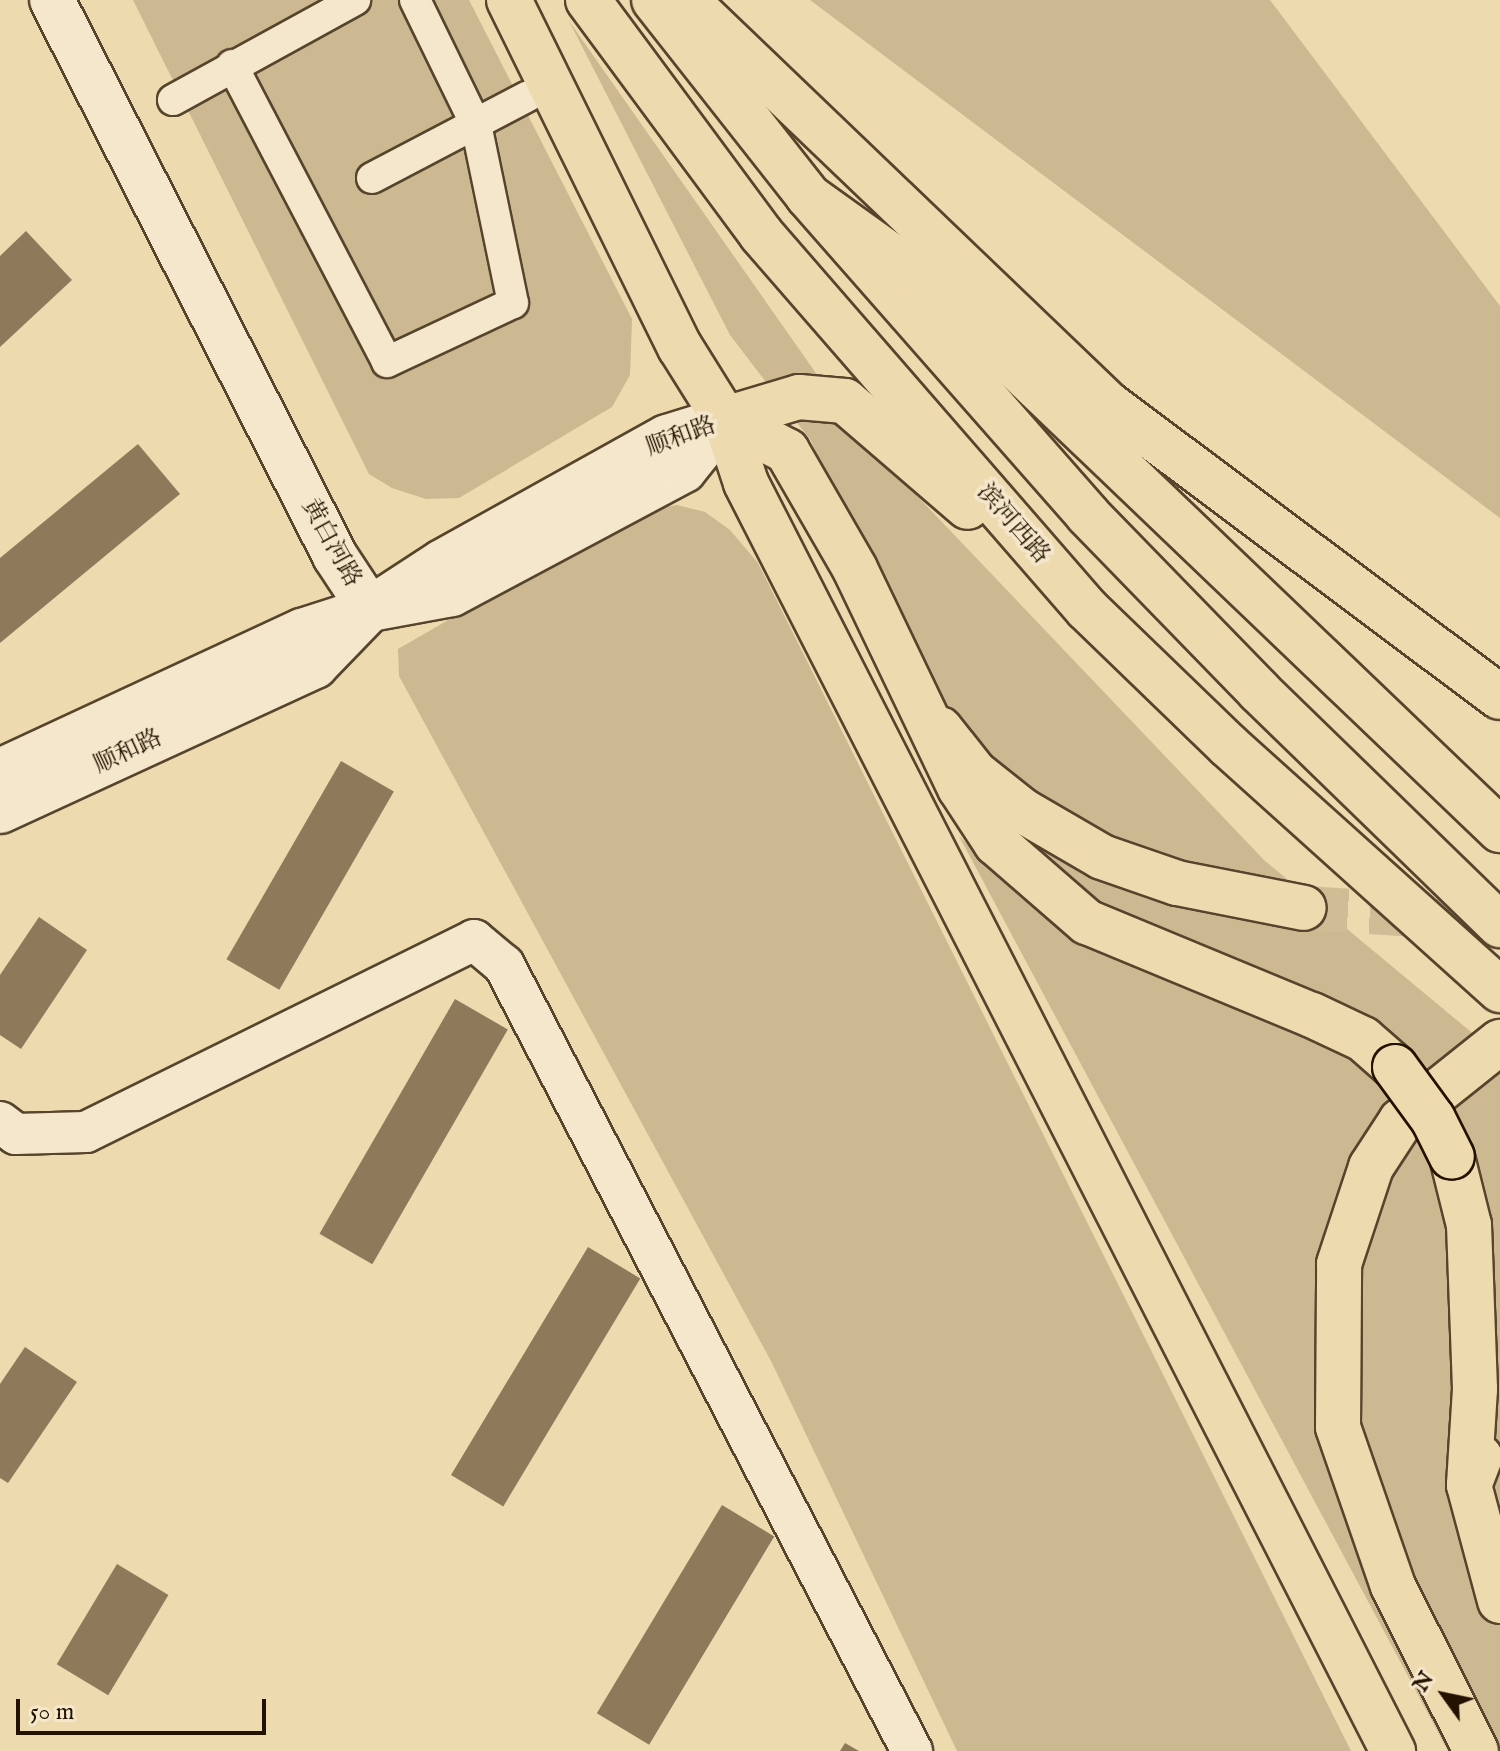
<!DOCTYPE html>
<html>
<head>
<meta charset="utf-8">
<style>
	body { margin:0 }
	#map { position:relative; width:1500px; height:1751px; overflow:hidden; background:#eedaaf; font-family:"IM FELL English","Noto Serif SC",serif }
	div>[style] { position:absolute }
	.green>* { inset:0; background:#ccb891 }
	.building>* { inset:0; background:#8d7a5b; transform-origin:0 0 }
	.primary-tunnel>* { height:44px; margin-top:-22px; transform-origin:0; background:repeating-linear-gradient(90deg,#d0bc95 0 44px,transparent 0 66px) }
	.roads { filter:drop-shadow(2px 0 #56442c) drop-shadow(-2px 0 #56442c) drop-shadow(0 2px #56442c) drop-shadow(0 -2px #56442c) }
	.pedestrian>* { height:30px; margin:-15px; padding:0 15px; transform-origin:15px; border-radius:15px; background:#f4e7cb }
	.minor>* { height:40px; margin:-20px; padding:0 20px; transform-origin:20px; border-radius:20px; background:#f4e7cb }
	.tertiary>* { height:44px; margin:-22px; padding:0 22px; transform-origin:22px; border-radius:22px; background:#f4e7cb }
	.primary>* { height:44px; margin:-22px; padding:0 22px; transform-origin:22px; border-radius:22px; background:#eedaaf }
	.trunk>* { height:44px; margin:-22px; padding:0 22px; transform-origin:22px; border-radius:22px; background:#eedaaf }
	.bridges { filter:drop-shadow(2px 0 #241200) drop-shadow(-2px 0 #241200) drop-shadow(0 2px #241200) drop-shadow(0 -2px #241200) }
	.trunk-bridge>* { height:44px; margin:-22px; padding:0 22px; transform-origin:22px; border-radius:22px; background:#eedaaf }
	span { translate:-50% -50%; white-space:nowrap; text-align:center; line-height:1.15; -webkit-text-stroke:7px #f4e7cb; paint-order:stroke }
	.street-label { font-size:24px; color:#241200 }
	.north { position:absolute; left:1404px; top:1655px; width:80px; height:80px; -webkit-text-stroke:6px #f4e7cb; paint-order:stroke; rotate:303deg; font-size:22px; font-weight:700; line-height:32px; text-align:center; color:#241200 }
	.north::after { content:''; display:block; margin:auto; width:28px; height:36px; background:#241200; clip-path:polygon(50% 0,100% 100%,50% 72%,0 100%) }
	.scale { position:absolute; left:16px; top:1699px; width:250px; height:36px; box-sizing:border-box; border:4px solid #241200; border-top:0; padding-left:10px; font-size:24px; line-height:28px; white-space:nowrap; color:#241200; -webkit-text-stroke:6px #f4e7cb; paint-order:stroke }
</style>
</head>
<body>
<div id="map">
	<div class="green">
		<div style="clip-path:polygon(133px 0,469px 0,632px 319px,630px 375px,612px 407px,459px 498px,426px 499px,392px 488px,369px 474px)"></div>
		<div style="clip-path:polygon(810px 0,1270px 0,1500px 306px,1500px 518px)"></div>
		<div style="clip-path:polygon(569px 21px,860px 436px,1264px 860px,1500px 1056px,1500px 1751px,1448px 1751px,959px 836px,1018px 895px,1088px 945px,1029px 844px,1111px 876px,967px 740px,913px 661px,811px 441px,730px 335px)"></div>
		<div style="clip-path:polygon(677px 505px,705px 512px,730px 530px,758px 563px,1351px 1751px,957px 1751px,772px 1363px,399px 676px,398px 649px,634px 513px)"></div>
	</div>
	<div class="building">
		<div style="clip-path:polygon(26px 231px,72px 280px,0 347px,0 256px)"></div>
		<div style="clip-path:polygon(138px 444px,180px 494px,0 643px,0 558px)"></div>
		<div style="left:341px;top:761px;width:61px;height:229px;rotate:30deg"></div>
		<div style="clip-path:polygon(39px 917px,87px 950px,21px 1049px,0 1035px,0 975px)"></div>
		<div style="left:455px;top:999px;width:61px;height:271px;rotate:30deg"></div>
		<div style="left:588px;top:1247px;width:61px;height:266px;rotate:31deg"></div>
		<div style="clip-path:polygon(25px 1347px,77px 1382px,8px 1483px,0 1478px,0 1384px)"></div>
		<div style="left:722px;top:1505px;width:61px;height:243px;rotate:31deg"></div>
		<div style="left:117px;top:1564px;width:60px;height:117px;rotate:31deg"></div>
		<div style="clip-path:polygon(845px 1743px,859px 1751px,840px 1751px)"></div>
	</div>
	<div class="primary-tunnel">
		<div style="left:1304px;top:908px;width:196px;rotate:3.5deg"></div>
	</div>
	<div class="roads">
		<div class="pedestrian">
			<div style="left:232px;top:65px;width:335px;rotate:62.4deg"></div>
			<div style="left:387px;top:362px;width:139px;rotate:-25.1deg"></div>
			<div style="left:513px;top:303px;width:182px;rotate:-101.7deg"></div>
			<div style="left:476px;top:125px;width:139px;rotate:-116deg"></div>
			<div style="left:173px;top:100px;width:208px;rotate:-28.8deg"></div>
			<div style="left:372px;top:178px;width:176px;rotate:-27.7deg"></div>
		</div>
		<div class="minor">
			<div style="left:0;top:1122px;width:20px;rotate:37deg"></div>
			<div style="left:16px;top:1134px;width:70px;rotate:-1.6deg"></div>
			<div style="left:86px;top:1132px;width:433px;rotate:-26.3deg"></div>
			<div style="left:474px;top:940px;width:39px;rotate:40deg"></div>
			<div style="left:504px;top:965px;width:886px;rotate:62.57deg"></div>
		</div>
		<div class="tertiary">
			<div style="left:52px;top:0;width:624px;rotate:63.02deg"></div>
			<div style="left:335px;top:556px;width:64px;rotate:56.6deg"></div>
			<div style="left:0;top:771px;width:333px;rotate:-24.9deg"></div>
			<div style="left:302px;top:631px;width:71px;rotate:-17.9deg"></div>
			<div style="left:370px;top:609px;width:83px;rotate:-10.4deg"></div>
			<div style="left:452px;top:594px;width:263px;rotate:-28.1deg"></div>
			<div style="left:684px;top:470px;width:65px;rotate:-51.2deg"></div>
			<div style="left:0;top:811px;width:347px;rotate:-24.7deg"></div>
			<div style="left:315px;top:666px;width:79px;rotate:-46deg"></div>
			<div style="left:370px;top:609px;width:86px;rotate:-33.1deg"></div>
			<div style="left:442px;top:562px;width:257px;rotate:-29.1deg"></div>
			<div style="left:667px;top:437px;width:61px;rotate:-17.2deg"></div>
		</div>
		<div class="primary">
			<div style="left:509px;top:0;width:387px;rotate:63.8deg"></div>
			<div style="left:680px;top:347px;width:85px;rotate:58deg"></div>
			<div style="left:725px;top:419px;width:67px;rotate:71.8deg"></div>
			<div style="left:746px;top:483px;width:1424px;rotate:62.97deg"></div>
			<div style="left:588px;top:0;width:291px;rotate:53.5deg"></div>
			<div style="left:761px;top:234px;width:497px;rotate:49deg"></div>
			<div style="left:1087px;top:609px;width:197px;rotate:44deg"></div>
			<div style="left:1229px;top:746px;width:365px;rotate:42deg"></div>
			<div style="left:654px;top:0;width:249px;rotate:51.8deg"></div>
			<div style="left:808px;top:196px;width:424px;rotate:48.7deg"></div>
			<div style="left:1088px;top:515px;width:245px;rotate:45.8deg"></div>
			<div style="left:1259px;top:691px;width:336px;rotate:44.2deg"></div>
			<div style="left:686px;top:0;width:584px;rotate:43.75deg"></div>
			<div style="left:1108px;top:404px;width:489px;rotate:36.8deg"></div>
			<div style="left:725px;top:419px;width:77px;rotate:-16.6deg"></div>
			<div style="left:799px;top:397px;width:46px;rotate:5deg"></div>
			<div style="left:845px;top:401px;width:162px;rotate:40.8deg"></div>
			<div style="left:940px;top:729px;width:56px;rotate:51.5deg"></div>
			<div style="left:975px;top:773px;width:61px;rotate:38.4deg"></div>
			<div style="left:1023px;top:811px;width:91px;rotate:30.2deg"></div>
			<div style="left:1102px;top:857px;width:79px;rotate:19.1deg"></div>
			<div style="left:1177px;top:883px;width:129px;rotate:11.1deg"></div>
			<div style="left:1476px;top:1751px;width:185px;rotate:-116.7deg"></div>
			<div style="left:1393px;top:1586px;width:168px;rotate:-109.1deg"></div>
			<div style="left:1338px;top:1427px;width:163px;rotate:-89.6deg"></div>
			<div style="left:1339px;top:1264px;width:102px;rotate:-71.7deg"></div>
			<div style="left:1371px;top:1167px;width:55px;rotate:-56.9deg"></div>
			<div style="left:1401px;top:1121px;width:127px;rotate:-38.6deg"></div>
		</div>
		<div class="trunk">
			<div style="left:808px;top:196px;width:144px;rotate:35.7deg"></div>
			<div style="left:925px;top:280px;width:796px;rotate:43.73deg"></div>
			<div style="left:725px;top:419px;width:70px;rotate:27.3deg"></div>
			<div style="left:787px;top:451px;width:136px;rotate:60deg"></div>
			<div style="left:855px;top:569px;width:243px;rotate:64.4deg"></div>
			<div style="left:960px;top:788px;width:66px;rotate:56.8deg"></div>
			<div style="left:996px;top:843px;width:121px;rotate:41deg"></div>
			<div style="left:1087px;top:922px;width:243px;rotate:22.5deg"></div>
			<div style="left:1312px;top:1015px;width:56px;rotate:25.2deg"></div>
			<div style="left:1363px;top:1039px;width:43px;rotate:41.2deg"></div>
			<div style="left:1452px;top:1157px;width:70px;rotate:76deg"></div>
			<div style="left:1469px;top:1225px;width:164px;rotate:87.9deg"></div>
			<div style="left:1475px;top:1389px;width:96px;rotate:93.6deg"></div>
			<div style="left:1480px;top:1457px;width:30px;rotate:111deg"></div>
			<div style="left:1469px;top:1485px;width:120px;rotate:75deg"></div>
		</div>
	</div>
	<div class="bridges">
		<div class="trunk-bridge">
			<div style="left:1395px;top:1067px;width:64px;rotate:53.8deg"></div>
			<div style="left:1433px;top:1119px;width:42px;rotate:63.4deg"></div>
		</div>
	</div>
	<div class="street-label">
		<span style="left:681px;top:437px;rotate:-20deg">顺和路</span>
		<span style="left:1013px;top:524px;rotate:49deg">滨河西路</span>
		<span style="left:331px;top:543px;rotate:61deg">黄白河路</span>
		<span style="left:128px;top:752px;rotate:-25deg">顺和路</span>
	</div>
	<div class="north">N</div>
	<div class="scale">50 m</div>
</div>
</body>
</html>
